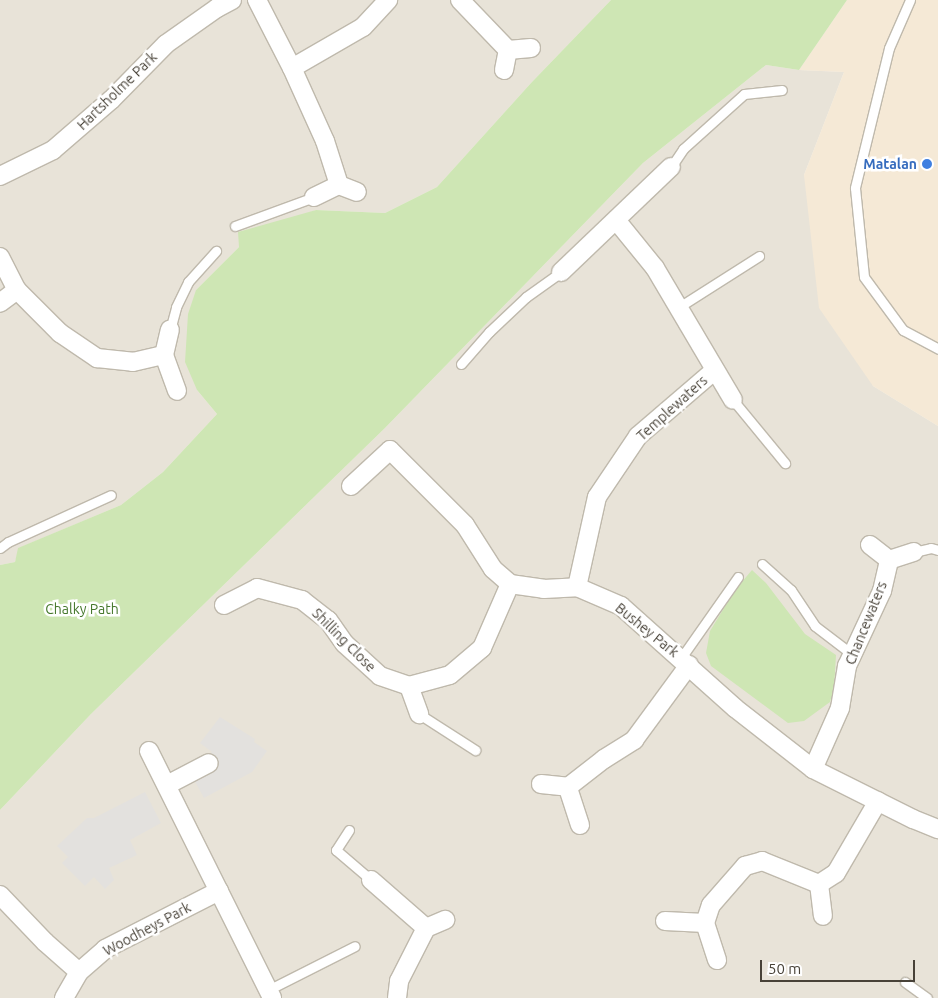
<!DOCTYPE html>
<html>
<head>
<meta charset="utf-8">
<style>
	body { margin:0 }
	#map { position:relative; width:938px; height:998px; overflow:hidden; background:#f4f1ea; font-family:Ubuntu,sans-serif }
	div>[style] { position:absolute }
	.residential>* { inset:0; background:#e8e3d8 }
	.commercial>* { inset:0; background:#f5e9d6 }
	.green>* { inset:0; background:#cee6b4 }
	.parking>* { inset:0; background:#e3e1de }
	.roads { filter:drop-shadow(1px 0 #bfb9ac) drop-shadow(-1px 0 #bfb9ac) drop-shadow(0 1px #bfb9ac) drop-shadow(0 -1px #bfb9ac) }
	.lane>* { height:9px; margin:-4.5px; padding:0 4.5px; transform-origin:4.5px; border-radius:4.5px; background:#fff }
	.street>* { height:18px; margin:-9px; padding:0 9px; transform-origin:9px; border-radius:9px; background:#fff }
	.dots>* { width:14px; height:14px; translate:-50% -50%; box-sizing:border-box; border:2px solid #fff; border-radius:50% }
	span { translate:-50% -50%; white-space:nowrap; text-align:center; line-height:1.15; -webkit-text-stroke:5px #fff; paint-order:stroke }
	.street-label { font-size:14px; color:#484238 }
	.shop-label { font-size:14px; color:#366cbe; font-weight:700 }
	.right { translate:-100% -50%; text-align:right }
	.park-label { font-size:14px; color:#46782d }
	.scale { position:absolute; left:760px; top:960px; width:155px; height:22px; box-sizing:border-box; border:2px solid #484238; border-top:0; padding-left:6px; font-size:15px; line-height:18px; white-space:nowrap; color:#484238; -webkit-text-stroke:4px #fff; paint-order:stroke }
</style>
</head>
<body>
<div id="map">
	<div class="residential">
		<div style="clip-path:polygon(0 0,611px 0,531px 83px,437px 187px,385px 213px,316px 210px,239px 247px,196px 290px,197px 390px,217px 414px,163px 472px,121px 505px,19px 548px,15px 562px,0 565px)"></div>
		<div style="clip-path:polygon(766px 65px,799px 70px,844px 72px,804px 175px,873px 386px,938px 426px,938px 998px,0 998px,0 810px,91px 714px,385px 428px,643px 163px)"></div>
	</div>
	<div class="commercial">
		<div style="clip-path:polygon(847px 0,938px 0,938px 426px,873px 386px,819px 308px,804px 175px,844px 72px,799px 70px)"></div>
	</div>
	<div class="green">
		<div style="clip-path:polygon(611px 0,847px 0,799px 70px,766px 65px,643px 163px,385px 428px,91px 714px,0 810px,0 565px,15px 562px,18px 548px,121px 505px,163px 472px,217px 414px,197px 390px,185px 362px,188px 314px,196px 290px,239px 247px,238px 232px,316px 210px,385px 213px,437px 187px,531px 83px)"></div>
		<div style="clip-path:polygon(752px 570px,766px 583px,805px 634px,836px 655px,834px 689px,830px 702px,804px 721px,788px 723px,711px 666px,706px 653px,710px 631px,735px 590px)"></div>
	</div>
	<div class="parking">
		<div style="clip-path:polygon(220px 717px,255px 739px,254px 742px,267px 751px,252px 772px,204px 798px,186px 765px,212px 752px,200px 743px)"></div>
		<div style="clip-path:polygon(145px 792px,161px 823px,130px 840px,137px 855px,109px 868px,114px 880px,105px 889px,94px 877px,85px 886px,62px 863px,68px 857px,57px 846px,87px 818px,94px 818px)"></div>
	</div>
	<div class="roads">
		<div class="lane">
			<div style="left:910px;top:0;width:52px;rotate:113.6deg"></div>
			<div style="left:889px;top:48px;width:144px;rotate:103.7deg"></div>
			<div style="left:855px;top:188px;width:89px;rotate:84.2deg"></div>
			<div style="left:864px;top:277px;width:66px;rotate:53.7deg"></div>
			<div style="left:903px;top:330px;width:40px;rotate:28deg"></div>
			<div style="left:671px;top:167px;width:22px;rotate:-56deg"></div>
			<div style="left:683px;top:149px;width:82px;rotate:-42deg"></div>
			<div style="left:744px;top:94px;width:38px;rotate:-6deg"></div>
			<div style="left:235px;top:226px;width:84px;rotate:-20.2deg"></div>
			<div style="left:679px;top:307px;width:95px;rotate:-32.5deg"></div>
			<div style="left:170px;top:330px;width:24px;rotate:-75deg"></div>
			<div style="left:176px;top:307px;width:28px;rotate:-64deg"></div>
			<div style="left:188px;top:282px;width:42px;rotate:-47.9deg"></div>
			<div style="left:461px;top:364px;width:43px;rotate:-48.8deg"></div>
			<div style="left:489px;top:332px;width:51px;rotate:-43.4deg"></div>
			<div style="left:526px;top:297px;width:43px;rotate:-35.5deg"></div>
			<div style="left:733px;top:400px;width:82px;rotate:50.5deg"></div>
			<div style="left:0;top:548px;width:10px;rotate:-37deg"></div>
			<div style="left:8px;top:542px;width:113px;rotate:-24.5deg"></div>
			<div style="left:914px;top:552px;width:17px;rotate:-13deg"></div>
			<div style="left:931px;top:548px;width:7px;rotate:16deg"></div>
			<div style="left:762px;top:564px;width:39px;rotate:42deg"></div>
			<div style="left:791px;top:590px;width:43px;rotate:56.3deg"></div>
			<div style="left:815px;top:626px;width:48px;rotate:37.3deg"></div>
			<div style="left:681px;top:658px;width:99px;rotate:-54.9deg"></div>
			<div style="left:419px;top:714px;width:67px;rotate:32.7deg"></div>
			<div style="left:349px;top:830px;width:24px;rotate:123deg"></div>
			<div style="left:336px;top:850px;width:46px;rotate:40.6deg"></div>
			<div style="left:905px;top:982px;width:27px;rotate:36deg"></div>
			<div style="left:268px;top:990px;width:97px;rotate:-26.8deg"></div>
		</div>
		<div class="street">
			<div style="left:257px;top:0;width:76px;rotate:62.8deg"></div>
			<div style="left:292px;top:68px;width:80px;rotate:65.7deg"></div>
			<div style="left:325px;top:141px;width:46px;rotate:72.3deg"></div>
			<div style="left:460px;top:0;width:69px;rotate:46.2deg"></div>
			<div style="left:292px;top:68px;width:82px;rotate:-30deg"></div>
			<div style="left:363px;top:27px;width:37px;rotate:-47deg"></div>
			<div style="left:504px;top:70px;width:20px;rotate:-79deg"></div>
			<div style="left:508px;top:50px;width:23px;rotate:-5deg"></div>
			<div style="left:0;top:176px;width:59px;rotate:-26.1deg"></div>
			<div style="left:53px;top:150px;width:77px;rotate:-40.8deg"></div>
			<div style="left:111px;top:100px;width:78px;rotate:-45.5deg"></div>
			<div style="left:166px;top:44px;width:62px;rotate:-35.2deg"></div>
			<div style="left:217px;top:8px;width:17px;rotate:-28deg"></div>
			<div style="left:314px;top:197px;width:28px;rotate:-26deg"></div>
			<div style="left:339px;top:185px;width:19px;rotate:21deg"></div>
			<div style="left:616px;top:220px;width:62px;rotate:50.9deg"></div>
			<div style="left:655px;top:268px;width:153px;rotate:59.4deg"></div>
			<div style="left:0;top:257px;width:37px;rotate:63deg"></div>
			<div style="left:17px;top:290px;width:21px;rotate:143deg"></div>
			<div style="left:561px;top:272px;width:152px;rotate:-43.7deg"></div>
			<div style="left:17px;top:290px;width:61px;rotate:45deg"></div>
			<div style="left:60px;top:333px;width:45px;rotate:34deg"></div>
			<div style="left:97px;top:358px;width:36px;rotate:6deg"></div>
			<div style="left:133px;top:362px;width:32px;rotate:-13deg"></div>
			<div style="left:164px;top:355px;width:26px;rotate:-77deg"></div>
			<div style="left:164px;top:355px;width:38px;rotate:70deg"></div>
			<div style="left:351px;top:486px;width:53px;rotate:-42.7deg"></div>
			<div style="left:390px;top:450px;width:106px;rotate:45deg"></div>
			<div style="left:465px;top:525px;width:52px;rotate:57.5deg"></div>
			<div style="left:493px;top:569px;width:23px;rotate:41deg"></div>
			<div style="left:510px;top:584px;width:34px;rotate:8deg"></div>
			<div style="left:544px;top:589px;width:33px;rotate:-3deg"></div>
			<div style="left:577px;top:587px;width:48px;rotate:23.4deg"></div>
			<div style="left:621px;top:606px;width:153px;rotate:41.8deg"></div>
			<div style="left:735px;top:708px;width:99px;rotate:38deg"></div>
			<div style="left:813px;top:769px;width:112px;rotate:26.6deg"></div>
			<div style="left:913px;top:819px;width:27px;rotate:22deg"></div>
			<div style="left:870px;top:545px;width:24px;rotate:38deg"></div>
			<div style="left:577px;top:587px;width:92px;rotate:-77.5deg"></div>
			<div style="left:597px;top:497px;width:73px;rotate:-56.1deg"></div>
			<div style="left:638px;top:436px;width:101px;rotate:-40.6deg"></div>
			<div style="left:224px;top:605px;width:37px;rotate:-27deg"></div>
			<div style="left:257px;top:588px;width:47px;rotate:14.9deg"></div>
			<div style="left:302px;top:600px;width:33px;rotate:38deg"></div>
			<div style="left:328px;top:620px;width:29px;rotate:55deg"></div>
			<div style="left:345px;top:644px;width:47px;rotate:42.4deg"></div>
			<div style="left:380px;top:676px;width:31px;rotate:19deg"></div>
			<div style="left:409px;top:686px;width:42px;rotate:-15deg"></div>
			<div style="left:450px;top:675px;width:42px;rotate:-40.2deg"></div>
			<div style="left:482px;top:648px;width:70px;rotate:-66.4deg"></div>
			<div style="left:409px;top:686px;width:30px;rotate:70deg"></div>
			<div style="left:149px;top:751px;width:276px;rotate:63.5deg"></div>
			<div style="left:813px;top:769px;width:67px;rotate:-66.1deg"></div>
			<div style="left:840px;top:708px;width:43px;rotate:-80.5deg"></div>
			<div style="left:847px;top:666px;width:83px;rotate:-65deg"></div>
			<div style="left:882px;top:591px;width:32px;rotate:-77deg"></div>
			<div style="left:889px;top:560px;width:26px;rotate:-18deg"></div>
			<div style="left:541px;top:784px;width:27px;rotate:6deg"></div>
			<div style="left:167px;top:785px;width:47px;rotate:-27.6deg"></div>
			<div style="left:580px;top:825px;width:40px;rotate:-108deg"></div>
			<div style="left:568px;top:787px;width:46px;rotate:-37.9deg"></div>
			<div style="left:604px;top:759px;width:36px;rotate:-32deg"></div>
			<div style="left:634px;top:740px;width:93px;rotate:-53.7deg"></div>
			<div style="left:371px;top:880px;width:73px;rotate:41.1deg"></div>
			<div style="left:819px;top:884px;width:32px;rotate:83deg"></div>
			<div style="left:0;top:895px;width:65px;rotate:46.2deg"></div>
			<div style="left:45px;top:942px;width:45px;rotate:41.4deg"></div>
			<div style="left:665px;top:921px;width:40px;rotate:2.9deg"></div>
			<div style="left:705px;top:923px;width:19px;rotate:-72deg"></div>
			<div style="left:711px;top:905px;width:52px;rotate:-48.9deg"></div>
			<div style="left:745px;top:866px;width:18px;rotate:-16deg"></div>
			<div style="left:762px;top:861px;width:61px;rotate:22deg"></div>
			<div style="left:819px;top:884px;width:20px;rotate:-33deg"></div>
			<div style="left:836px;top:873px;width:83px;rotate:-59.7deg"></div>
			<div style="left:705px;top:923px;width:39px;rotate:72deg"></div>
			<div style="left:64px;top:998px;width:30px;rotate:-60deg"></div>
			<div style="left:79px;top:972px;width:35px;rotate:-41deg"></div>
			<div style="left:105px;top:949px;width:128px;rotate:-27deg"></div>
			<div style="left:397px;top:998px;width:17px;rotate:-83deg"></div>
			<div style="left:399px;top:981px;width:59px;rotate:-63deg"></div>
			<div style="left:426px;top:928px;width:21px;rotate:-23deg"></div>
		</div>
	</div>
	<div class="dots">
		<div style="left:927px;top:164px;background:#3f7fe0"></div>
	</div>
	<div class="street-label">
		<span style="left:117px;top:91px;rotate:-44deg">Hartsholme Park</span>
		<span style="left:672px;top:408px;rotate:-42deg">Templewaters</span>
		<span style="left:866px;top:623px;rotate:-68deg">Chancewaters</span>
		<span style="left:647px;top:630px;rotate:39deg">Bushey Park</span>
		<span style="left:344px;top:640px;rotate:45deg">Shilling Close</span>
		<span style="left:147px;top:929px;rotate:-28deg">Woodheys Park</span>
	</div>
	<div class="shop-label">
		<span class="right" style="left:917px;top:164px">Matalan</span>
	</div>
	<div class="park-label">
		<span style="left:82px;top:609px">Chalky Path</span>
	</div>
	<div class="scale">50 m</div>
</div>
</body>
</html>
